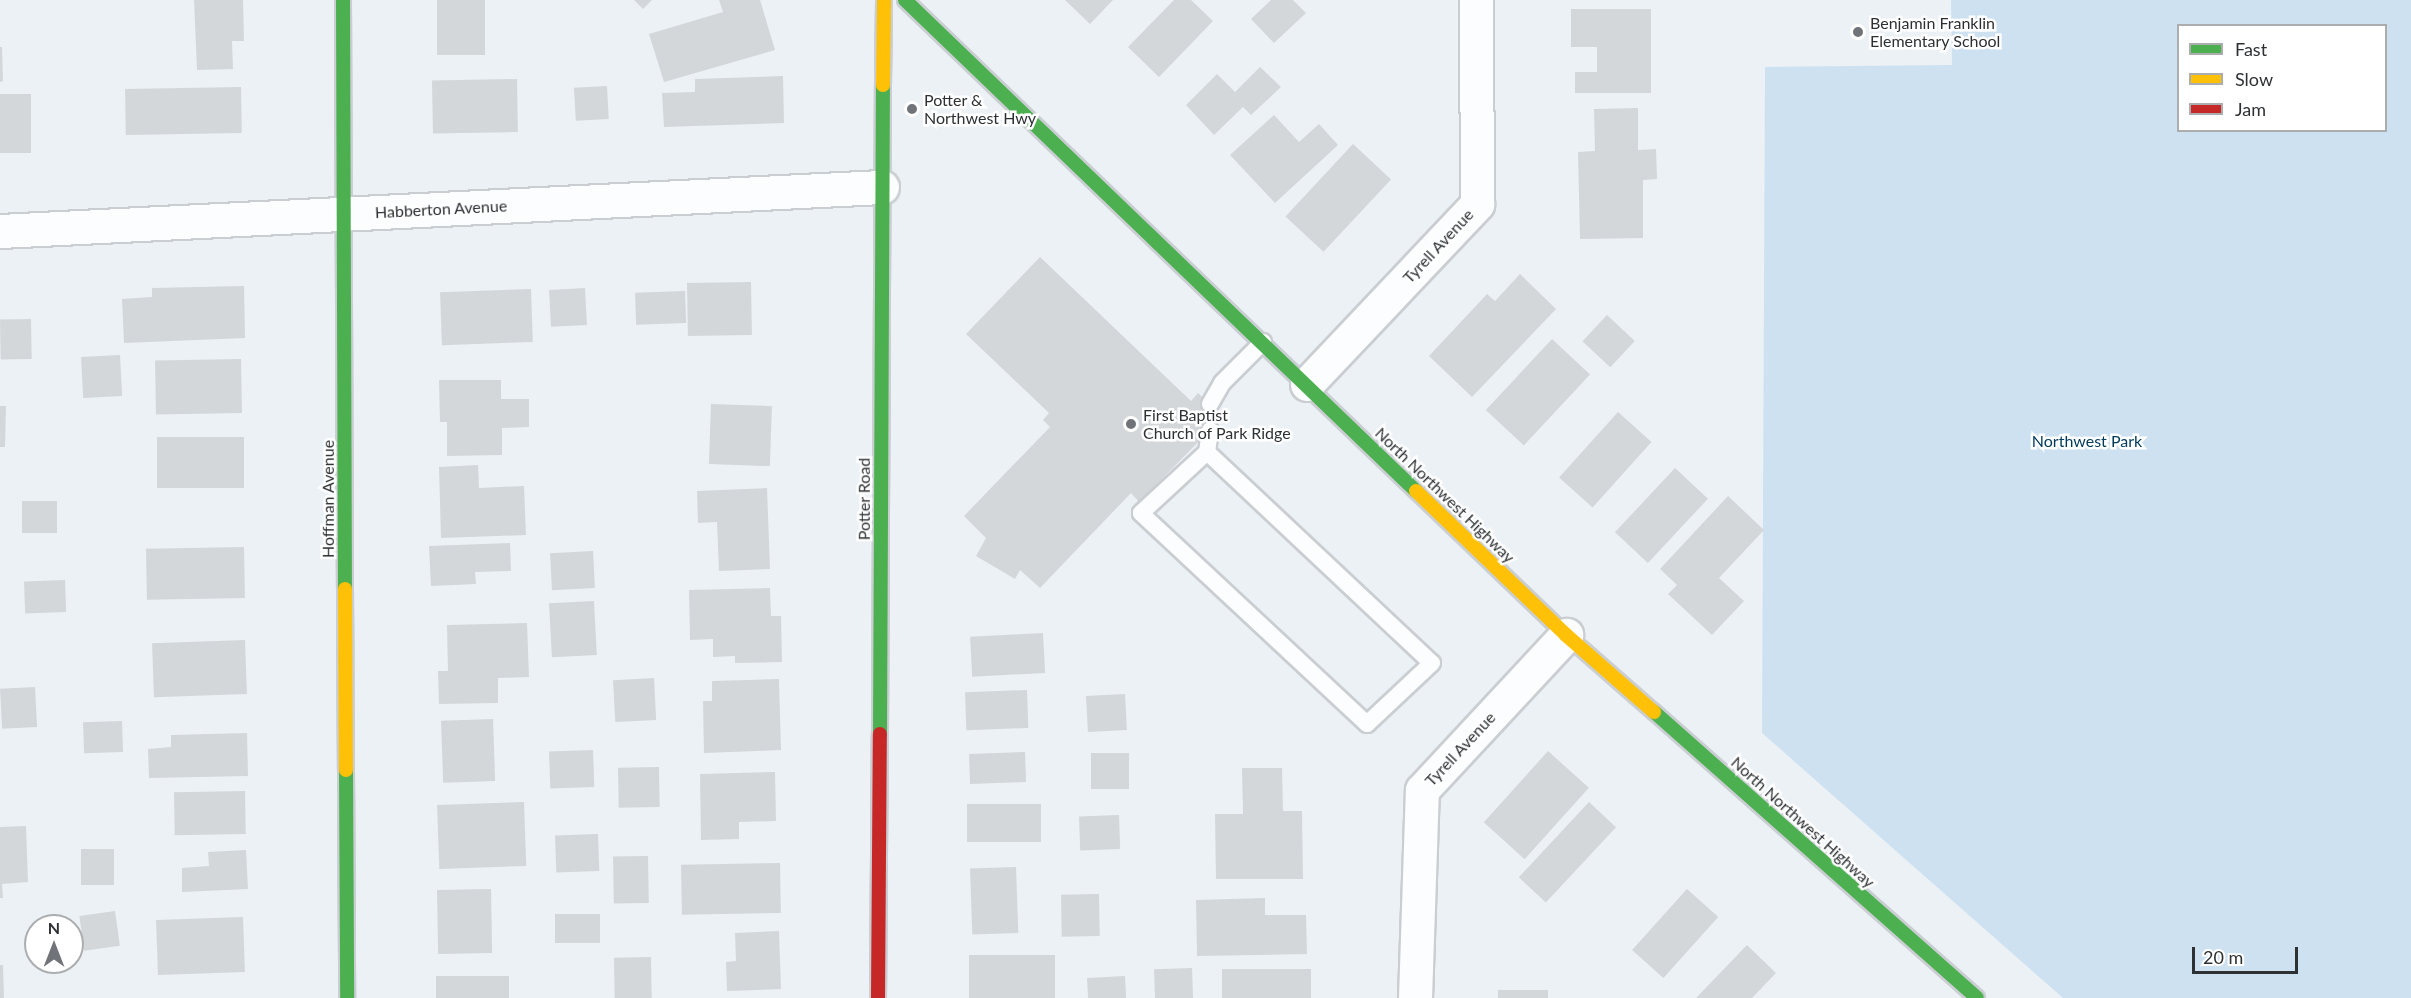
<!DOCTYPE html>
<html>
<head>
<meta charset="utf-8">
<style>
	body { margin:0 }
	#map { position:relative; width:2411px; height:998px; overflow:hidden; background:#ecf1f6; font-family:Lato,sans-serif }
	div>[style] { position:absolute }
	.green>* { inset:0; background:#cde1f1 }
	.building>* { inset:0; background:#d3d7da; transform-origin:0 0 }
	.roads { filter:drop-shadow(2px 0 #caced2) drop-shadow(-2px 0 #caced2) drop-shadow(0 2px #caced2) drop-shadow(0 -2px #caced2) }
	.lane>* { height:16px; margin:-8px; padding:0 8px; transform-origin:8px; border-radius:8px; background:#fcfdfe }
	.street>* { height:33px; margin:-16.5px; padding:0 16.5px; transform-origin:16.5px; border-radius:16.5px; background:#fcfdfe }
	.fast>* { height:14px; margin:-7px; padding:0 7px; transform-origin:7px; border-radius:7px; background:#4caf50 }
	.slow>* { height:14px; margin:-7px; padding:0 7px; transform-origin:7px; border-radius:7px; background:#ffc107 }
	.jam>* { height:14px; margin:-7px; padding:0 7px; transform-origin:7px; border-radius:7px; background:#c62828 }
	.dots>* { width:16px; height:16px; translate:-50% -50%; box-sizing:border-box; border:3px solid #fff; border-radius:50% }
	span { translate:-50% -50%; white-space:nowrap; text-align:center; line-height:1.15; -webkit-text-stroke:5px #fff; paint-order:stroke }
	.poi-label { font-size:16px; color:#2e3134 }
	.left { translate:0 -50%; text-align:left }
	.street-label { font-size:16px; color:#2e3134 }
	.park-label { font-size:16px; color:#003a5b }
	.legend { position:absolute; left:2177px; top:24px; width:210px; height:108px; box-sizing:border-box; background:#fff; border:2px solid #abadae; margin:0; padding:8px 10px; list-style:none; font-size:18px; color:#2e3134 }
	.legend li { display:flex; align-items:center; gap:12px; height:30px }
	.legend b { width:30px; border:2px solid #abadae }
	.north { position:absolute; left:24px; top:914px; width:60px; height:60px; box-sizing:border-box; background:#fff; border:2px solid #abadae; border-radius:50%; rotate:0deg; font-size:16px; font-weight:700; line-height:24px; text-align:center; color:#2e3134 }
	.north::after { content:''; display:block; margin:auto; width:21px; height:27px; background:#707478; clip-path:polygon(50% 0,100% 100%,50% 72%,0 100%) }
	.scale { position:absolute; left:2192px; top:947px; width:106px; height:27px; box-sizing:border-box; border:3px solid #2e3134; border-top:0; padding-left:8px; font-size:18px; line-height:21px; white-space:nowrap; color:#2e3134; -webkit-text-stroke:4px #fff; paint-order:stroke }
</style>
</head>
<body>
<div id="map">
	<div class="green">
		<div style="clip-path:polygon(evenodd,1951px 0,2411px 0,2411px 998px,2063px 998px,1762px 733px,1765px 67px,1952px 65px,1951px 0,2178px 26px,2386px 26px,2386px 130px,2178px 130px,2178px 26px)"></div>
	</div>
	<div class="building">
		<div style="clip-path:polygon(194px 0,243px 0,244px 41px,232px 41px,233px 69px,197px 70px)"></div>
		<div style="left:437px;top:0;width:48px;height:55px"></div>
		<div style="clip-path:polygon(634px 0,652px 0,643px 9px)"></div>
		<div style="clip-path:polygon(719px 0,760px 0,775px 50px,664px 82px,649px 34px,723px 12px)"></div>
		<div style="clip-path:polygon(1065px 0,1113px 0,1090px 24px)"></div>
		<div style="clip-path:polygon(1174px 0,1191px 0,1213px 21px,1159px 77px,1128px 47px)"></div>
		<div style="clip-path:polygon(1271px 0,1293px 0,1306px 13px,1274px 43px,1251px 19px)"></div>
		<div style="clip-path:polygon(1571px 9px,1651px 9px,1651px 93px,1575px 93px,1575px 72px,1597px 72px,1597px 47px,1571px 47px)"></div>
		<div style="clip-path:polygon(0 47px,2px 47px,3px 81px,0 82px)"></div>
		<div style="clip-path:polygon(1260px 67px,1281px 87px,1251px 115px,1243px 107px,1214px 135px,1186px 105px,1217px 74px,1235px 92px)"></div>
		<div style="clip-path:polygon(783px 76px,784px 123px,664px 127px,662px 93px,695px 92px,695px 79px)"></div>
		<div style="left:517px;top:79px;width:53px;height:85px;rotate:89deg"></div>
		<div style="left:607px;top:86px;width:33px;height:33px;rotate:87deg"></div>
		<div style="left:241px;top:87px;width:46px;height:116px;rotate:89deg"></div>
		<div style="left:0;top:94px;width:31px;height:59px"></div>
		<div style="clip-path:polygon(1638px 108px,1638px 150px,1656px 149px,1657px 179px,1643px 180px,1643px 238px,1580px 239px,1578px 152px,1595px 151px,1594px 109px)"></div>
		<div style="clip-path:polygon(1274px 115px,1299px 142px,1319px 124px,1338px 145px,1275px 203px,1230px 155px)"></div>
		<div style="left:1353px;top:144px;width:52px;height:99px;rotate:43deg"></div>
		<div style="clip-path:polygon(1040px 257px,1191px 401px,1198px 393px,1223px 417px,1139px 502px,1131px 493px,1040px 588px,1020px 570px,1015px 579px,976px 556px,986px 538px,964px 516px,1050px 427px,1043px 420px,1049px 413px,966px 334px)"></div>
		<div style="clip-path:polygon(1520px 274px,1556px 309px,1472px 397px,1429px 356px,1487px 294px,1495px 301px)"></div>
		<div style="left:751px;top:282px;width:53px;height:64px;rotate:89deg"></div>
		<div style="clip-path:polygon(244px 286px,245px 338px,124px 343px,122px 299px,152px 297px,152px 288px)"></div>
		<div style="left:585px;top:288px;width:37px;height:36px;rotate:87deg"></div>
		<div style="left:531px;top:289px;width:53px;height:91px;rotate:88deg"></div>
		<div style="left:685px;top:291px;width:32px;height:50px;rotate:88deg"></div>
		<div style="left:1607px;top:315px;width:38px;height:36px;rotate:43deg"></div>
		<div style="left:31px;top:319px;width:40px;height:31px;rotate:89deg"></div>
		<div style="left:1552px;top:339px;width:52px;height:97px;rotate:43deg"></div>
		<div style="left:120px;top:355px;width:41px;height:39px;rotate:87deg"></div>
		<div style="left:241px;top:359px;width:54px;height:86px;rotate:89deg"></div>
		<div style="clip-path:polygon(439px 380px,501px 380px,501px 399px,529px 399px,529px 427px,502px 428px,502px 455px,447px 456px,447px 422px,440px 422px)"></div>
		<div style="left:711px;top:404px;width:61px;height:60px;rotate:2deg"></div>
		<div style="clip-path:polygon(0 406px,6px 406px,5px 447px,0 447px)"></div>
		<div style="left:1618px;top:412px;width:45px;height:88px;rotate:42deg"></div>
		<div style="left:244px;top:437px;width:51px;height:87px;rotate:90deg"></div>
		<div style="clip-path:polygon(478px 465px,479px 488px,524px 486px,526px 535px,441px 538px,439px 467px)"></div>
		<div style="left:1675px;top:468px;width:45px;height:88px;rotate:43deg"></div>
		<div style="clip-path:polygon(767px 488px,770px 569px,719px 571px,717px 522px,698px 523px,697px 491px)"></div>
		<div style="clip-path:polygon(1728px 496px,1764px 530px,1719px 578px,1744px 601px,1712px 635px,1668px 594px,1677px 585px,1660px 569px)"></div>
		<div style="left:22px;top:501px;width:35px;height:32px"></div>
		<div style="clip-path:polygon(510px 543px,511px 571px,475px 572px,476px 584px,431px 586px,429px 546px)"></div>
		<div style="left:244px;top:547px;width:51px;height:98px;rotate:89deg"></div>
		<div style="left:593px;top:551px;width:37px;height:43px;rotate:87deg"></div>
		<div style="left:65px;top:580px;width:32px;height:41px;rotate:88deg"></div>
		<div style="clip-path:polygon(770px 588px,771px 616px,781px 616px,782px 662px,735px 663px,735px 656px,713px 657px,713px 639px,690px 640px,689px 590px)"></div>
		<div style="left:594px;top:601px;width:54px;height:45px;rotate:87deg"></div>
		<div style="clip-path:polygon(527px 623px,529px 677px,498px 678px,498px 703px,439px 704px,438px 671px,448px 671px,447px 625px)"></div>
		<div style="left:1043px;top:633px;width:40px;height:73px;rotate:87deg"></div>
		<div style="left:245px;top:640px;width:54px;height:93px;rotate:88deg"></div>
		<div style="left:654px;top:678px;width:42px;height:41px;rotate:87deg"></div>
		<div style="clip-path:polygon(779px 679px,781px 750px,704px 753px,703px 701px,712px 701px,712px 681px)"></div>
		<div style="left:35px;top:687px;width:40px;height:35px;rotate:87deg"></div>
		<div style="left:1027px;top:690px;width:38px;height:62px;rotate:88deg"></div>
		<div style="left:1125px;top:694px;width:36px;height:39px;rotate:87deg"></div>
		<div style="left:493px;top:719px;width:62px;height:52px;rotate:88deg"></div>
		<div style="left:122px;top:721px;width:31px;height:39px;rotate:88deg"></div>
		<div style="clip-path:polygon(247px 733px,248px 776px,149px 778px,148px 749px,171px 747px,171px 735px)"></div>
		<div style="left:593px;top:750px;width:37px;height:44px;rotate:88deg"></div>
		<div style="left:1548px;top:751px;width:55px;height:96px;rotate:42deg"></div>
		<div style="left:1025px;top:752px;width:30px;height:56px;rotate:88deg"></div>
		<div style="left:1091px;top:753px;width:38px;height:36px"></div>
		<div style="left:659px;top:767px;width:40px;height:41px;rotate:89deg"></div>
		<div style="clip-path:polygon(1242px 768px,1282px 768px,1283px 811px,1302px 811px,1303px 879px,1216px 879px,1215px 814px,1243px 814px)"></div>
		<div style="clip-path:polygon(775px 772px,776px 821px,739px 822px,739px 839px,701px 840px,700px 774px)"></div>
		<div style="left:245px;top:791px;width:43px;height:71px;rotate:89deg"></div>
		<div style="left:524px;top:802px;width:64px;height:87px;rotate:88deg"></div>
		<div style="left:1589px;top:802px;width:37px;height:103px;rotate:43deg"></div>
		<div style="left:1041px;top:804px;width:38px;height:74px;rotate:90deg"></div>
		<div style="left:1119px;top:815px;width:34px;height:40px;rotate:88deg"></div>
		<div style="clip-path:polygon(26px 826px,28px 882px,2px 884px,3px 898px,0 898px,0 827px)"></div>
		<div style="left:598px;top:834px;width:37px;height:43px;rotate:88deg"></div>
		<div style="left:81px;top:849px;width:33px;height:36px"></div>
		<div style="clip-path:polygon(246px 850px,248px 889px,182px 892px,182px 868px,209px 866px,208px 852px)"></div>
		<div style="left:648px;top:856px;width:47px;height:35px;rotate:89deg"></div>
		<div style="left:780px;top:863px;width:50px;height:99px;rotate:89deg"></div>
		<div style="left:1016px;top:867px;width:66px;height:46px;rotate:88deg"></div>
		<div style="left:491px;top:889px;width:64px;height:54px;rotate:89deg"></div>
		<div style="left:1687px;top:889px;width:42px;height:82px;rotate:42deg"></div>
		<div style="left:1099px;top:894px;width:42px;height:38px;rotate:89deg"></div>
		<div style="clip-path:polygon(1265px 898px,1265px 915px,1306px 915px,1307px 954px,1197px 956px,1196px 900px)"></div>
		<div style="left:115px;top:911px;width:35px;height:36px;rotate:82deg"></div>
		<div style="left:600px;top:914px;width:29px;height:45px;rotate:90deg"></div>
		<div style="left:243px;top:917px;width:55px;height:87px;rotate:88deg"></div>
		<div style="clip-path:polygon(779px 931px,781px 989px,727px 991px,726px 962px,736px 961px,735px 933px)"></div>
		<div style="clip-path:polygon(1747px 945px,1776px 973px,1752px 998px,1696px 998px)"></div>
		<div style="left:1055px;top:955px;width:43px;height:86px;rotate:90deg"></div>
		<div style="left:651px;top:957px;width:41px;height:37px;rotate:89deg"></div>
		<div style="clip-path:polygon(0 965px,3px 965px,4px 998px,0 998px)"></div>
		<div style="left:1192px;top:968px;width:30px;height:38px;rotate:88deg"></div>
		<div style="left:1311px;top:969px;width:29px;height:89px;rotate:90deg"></div>
		<div style="left:509px;top:976px;width:22px;height:73px;rotate:90deg"></div>
		<div style="left:1125px;top:976px;width:22px;height:38px;rotate:87deg"></div>
		<div style="left:1548px;top:990px;width:8px;height:50px;rotate:90deg"></div>
	</div>
	<div class="roads">
		<div class="lane">
			<div style="left:1210px;top:404px;width:24px;rotate:-60deg"></div>
			<div style="left:1222px;top:383px;width:58px;rotate:-45deg"></div>
			<div style="left:1207px;top:452px;width:308px;rotate:43.2deg"></div>
			<div style="left:1432px;top:663px;width:89px;rotate:136.8deg"></div>
			<div style="left:1367px;top:724px;width:309px;rotate:-137deg"></div>
			<div style="left:1141px;top:513px;width:90px;rotate:-42.7deg"></div>
			<div style="left:1207px;top:452px;width:22px;rotate:-82deg"></div>
		</div>
		<div class="street">
			<div style="left:0;top:231px;width:883px;rotate:-2.86deg"></div>
			<div style="left:1307px;top:384px;width:248px;rotate:-46.6deg"></div>
			<div style="left:1477px;top:204px;width:204px;rotate:-90.3deg"></div>
			<div style="left:1415px;top:998px;width:208px;rotate:-88.1deg"></div>
			<div style="left:1422px;top:790px;width:212px;rotate:-47.1deg"></div>
		</div>
		<div class="fast">
			<div style="left:343px;top:0;width:589px;rotate:89.81deg"></div>
			<div style="left:905px;top:0;width:709px;rotate:43.86deg"></div>
			<div style="left:1654px;top:712px;width:431px;rotate:41.5deg"></div>
			<div style="left:880px;top:734px;width:649px;rotate:-89.74deg"></div>
			<div style="left:346px;top:770px;width:228px;rotate:89.7deg"></div>
		</div>
		<div class="slow">
			<div style="left:883px;top:85px;width:85px;rotate:-89.3deg"></div>
			<div style="left:1416px;top:491px;width:208px;rotate:43.8deg"></div>
			<div style="left:1566px;top:635px;width:117px;rotate:41.2deg"></div>
			<div style="left:345px;top:589px;width:181px;rotate:89.7deg"></div>
		</div>
		<div class="jam">
			<div style="left:878px;top:998px;width:264px;rotate:-89.6deg"></div>
		</div>
	</div>
	<div class="dots">
		<div style="left:1858px;top:32px;background:#707478"></div>
		<div style="left:912px;top:109px;background:#707478"></div>
		<div style="left:1131px;top:424px;background:#707478"></div>
	</div>
	<div class="poi-label">
		<span class="left" style="left:1870px;top:32px">Benjamin Franklin<br>Elementary School</span>
		<span class="left" style="left:924px;top:109px">Potter &amp;<br>Northwest Hwy</span>
		<span class="left" style="left:1143px;top:424px">First Baptist<br>Church of Park Ridge</span>
	</div>
	<div class="street-label">
		<span style="left:441px;top:209px;rotate:-3deg">Habberton Avenue</span>
		<span style="left:1438px;top:246px;rotate:-47deg">Tyrell Avenue</span>
		<span style="left:1445px;top:495px;rotate:44deg">North Northwest Highway</span>
		<span style="left:328px;top:499px;rotate:-90deg">Hoffman Avenue</span>
		<span style="left:864px;top:499px;rotate:-90deg">Potter Road</span>
		<span style="left:1460px;top:749px;rotate:-47deg">Tyrell Avenue</span>
		<span style="left:1803px;top:822px;rotate:42deg">North Northwest Highway</span>
	</div>
	<div class="park-label">
		<span style="left:2087px;top:441px">Northwest Park</span>
	</div>
	<ul class="legend">
	<li><b style="height:8px;background:#4caf50"></b>Fast</li>
	<li><b style="height:8px;background:#ffc107"></b>Slow</li>
	<li><b style="height:8px;background:#c62828"></b>Jam</li>
	</ul>
	<div class="north">N</div>
	<div class="scale">20 m</div>
</div>
</body>
</html>
